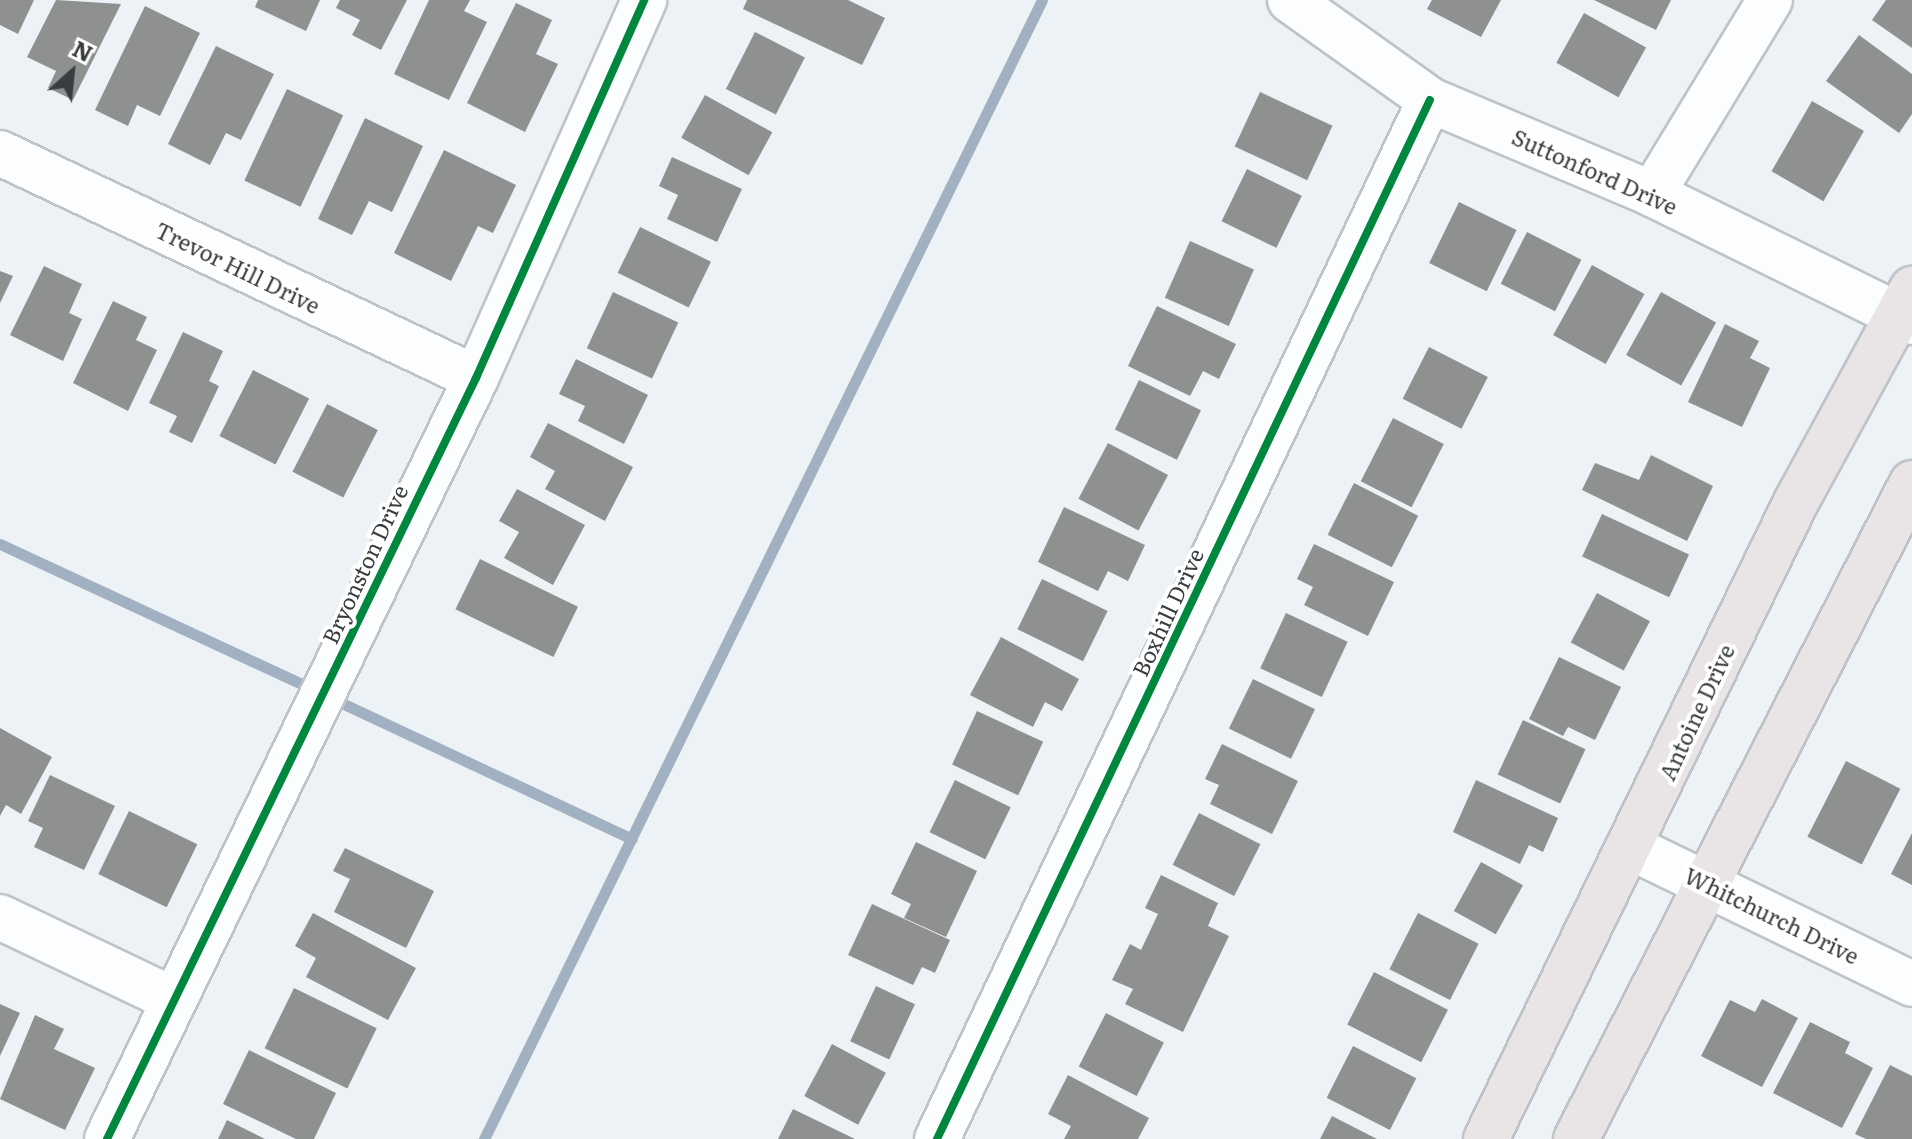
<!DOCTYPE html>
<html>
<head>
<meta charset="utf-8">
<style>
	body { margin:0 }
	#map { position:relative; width:1912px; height:1139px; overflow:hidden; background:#edf2f6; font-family:Literata,serif }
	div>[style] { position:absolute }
	.stream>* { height:11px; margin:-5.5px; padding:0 5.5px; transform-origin:5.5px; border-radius:5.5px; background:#a1b1c2 }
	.building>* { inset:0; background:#8f9090; transform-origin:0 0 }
	.roads { filter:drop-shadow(2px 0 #bfc3c7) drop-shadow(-2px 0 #bfc3c7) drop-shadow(0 2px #bfc3c7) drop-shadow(0 -2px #bfc3c7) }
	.minor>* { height:44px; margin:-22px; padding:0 22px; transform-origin:22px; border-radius:22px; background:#fcfdfe }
	.major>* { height:44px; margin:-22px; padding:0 22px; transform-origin:22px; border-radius:22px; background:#e9e5e7 }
	.cycleway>* { height:8px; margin:-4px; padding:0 4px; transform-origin:4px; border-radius:4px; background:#00873e }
	span { translate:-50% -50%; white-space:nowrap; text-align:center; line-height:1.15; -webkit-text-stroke:8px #fff; paint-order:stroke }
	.street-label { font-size:22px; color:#393d40 }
	.north { position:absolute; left:32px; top:32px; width:80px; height:80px; -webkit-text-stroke:6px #fff; paint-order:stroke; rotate:27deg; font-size:22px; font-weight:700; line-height:32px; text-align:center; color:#393d40 }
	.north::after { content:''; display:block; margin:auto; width:28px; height:36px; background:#393d40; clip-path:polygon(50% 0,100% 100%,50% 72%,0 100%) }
</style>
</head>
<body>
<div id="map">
	<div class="stream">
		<div style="left:0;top:544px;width:347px;rotate:24.9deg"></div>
		<div style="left:331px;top:698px;width:332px;rotate:25.1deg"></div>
		<div style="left:484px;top:1139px;width:1268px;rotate:-63.9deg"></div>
	</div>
	<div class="building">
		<div style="clip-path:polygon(0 0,34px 0,18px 34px,0 25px)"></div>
		<div style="clip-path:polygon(56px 0,121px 4px,73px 100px,48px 88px,56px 71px,27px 57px)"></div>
		<div style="clip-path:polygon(258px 0,320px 0,306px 31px,255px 7px)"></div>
		<div style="clip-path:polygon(340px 0,407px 0,381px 50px,352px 35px,360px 20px,336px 8px)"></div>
		<div style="clip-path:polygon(429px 0,470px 0,464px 11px,487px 22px,449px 100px,394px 74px)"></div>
		<div style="clip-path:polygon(747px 0,848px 0,885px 18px,862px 65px,743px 9px)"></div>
		<div style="clip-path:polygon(1432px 0,1501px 0,1481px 37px,1427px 9px)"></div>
		<div style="clip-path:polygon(1594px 0,1671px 0,1656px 30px)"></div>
		<div style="clip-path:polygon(1886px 0,1912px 0,1912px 48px,1872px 20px)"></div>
		<div style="clip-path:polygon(516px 3px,552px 20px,536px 54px,558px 64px,525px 132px,467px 103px)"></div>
		<div style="clip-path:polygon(145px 6px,200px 33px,160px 116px,137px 105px,128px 126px,95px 110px)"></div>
		<div style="left:1584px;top:13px;width:71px;height:57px;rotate:29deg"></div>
		<div style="left:755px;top:32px;width:56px;height:64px;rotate:27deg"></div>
		<div style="clip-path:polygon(1859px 35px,1912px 74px,1912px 114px,1899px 133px,1826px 81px)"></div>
		<div style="clip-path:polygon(216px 46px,274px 74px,241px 140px,226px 133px,210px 165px,168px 144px)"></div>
		<div style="left:287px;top:89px;width:62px;height:101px;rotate:25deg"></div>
		<div style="left:1260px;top:92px;width:80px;height:60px;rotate:25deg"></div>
		<div style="left:705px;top:95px;width:77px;height:49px;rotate:29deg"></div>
		<div style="left:1812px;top:101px;width:60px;height:81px;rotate:30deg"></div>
		<div style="clip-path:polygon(365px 118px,423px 146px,392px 212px,369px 201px,352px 235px,318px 219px)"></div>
		<div style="clip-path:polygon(444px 150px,516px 185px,493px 233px,478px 226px,451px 281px,394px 253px)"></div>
		<div style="clip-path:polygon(672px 157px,742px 189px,717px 242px,667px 219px,678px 195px,659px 186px)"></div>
		<div style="left:1247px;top:169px;width:61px;height:58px;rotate:26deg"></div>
		<div style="left:1459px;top:202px;width:64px;height:68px;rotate:26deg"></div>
		<div style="left:640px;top:227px;width:79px;height:51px;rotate:26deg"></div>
		<div style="left:1527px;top:232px;width:61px;height:58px;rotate:27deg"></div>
		<div style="left:1190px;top:241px;width:70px;height:62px;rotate:24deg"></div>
		<div style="left:1592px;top:265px;width:60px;height:80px;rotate:29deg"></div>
		<div style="clip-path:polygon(44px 266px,82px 284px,69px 313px,82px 319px,63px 361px,10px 335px)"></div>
		<div style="clip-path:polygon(0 271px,13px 276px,0 303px)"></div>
		<div style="left:613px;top:292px;width:72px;height:62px;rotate:25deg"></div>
		<div style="left:1661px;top:292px;width:63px;height:72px;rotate:29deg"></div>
		<div style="clip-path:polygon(113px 301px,147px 317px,136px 340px,157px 350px,128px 411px,73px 383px)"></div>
		<div style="clip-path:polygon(1157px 306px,1236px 344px,1219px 379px,1203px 371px,1190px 396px,1128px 366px)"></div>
		<div style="clip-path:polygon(1725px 324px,1759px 341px,1750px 358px,1770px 368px,1742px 427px,1688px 402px)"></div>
		<div style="clip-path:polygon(183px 332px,223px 351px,209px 381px,219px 386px,192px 443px,169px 432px,177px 416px,149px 403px)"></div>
		<div style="left:1429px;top:347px;width:66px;height:58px;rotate:27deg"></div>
		<div style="clip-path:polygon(576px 359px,648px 395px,624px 444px,578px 421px,585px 406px,559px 394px)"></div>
		<div style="left:253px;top:370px;width:63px;height:74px;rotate:27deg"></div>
		<div style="left:1139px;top:380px;width:69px;height:55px;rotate:26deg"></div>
		<div style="left:327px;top:404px;width:57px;height:76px;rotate:27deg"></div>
		<div style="left:1393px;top:418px;width:57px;height:71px;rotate:27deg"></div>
		<div style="clip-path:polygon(548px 423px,633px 467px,605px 521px,545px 489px,555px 471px,530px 457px)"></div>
		<div style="left:1108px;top:443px;width:68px;height:63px;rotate:28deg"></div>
		<div style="clip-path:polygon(1651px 455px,1713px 486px,1687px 541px,1582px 490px,1595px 463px,1639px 480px)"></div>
		<div style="left:1354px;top:483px;width:72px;height:58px;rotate:27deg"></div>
		<div style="clip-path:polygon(517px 489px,585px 525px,553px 585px,504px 558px,519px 532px,499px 521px)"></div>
		<div style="clip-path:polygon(1064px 507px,1145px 545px,1128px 581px,1108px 571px,1098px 591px,1038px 562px)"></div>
		<div style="left:1602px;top:514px;width:96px;height:47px;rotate:25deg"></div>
		<div style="clip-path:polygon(1314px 544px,1394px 582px,1368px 636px,1304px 605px,1313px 587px,1297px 579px)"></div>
		<div style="left:480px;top:559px;width:109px;height:56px;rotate:26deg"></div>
		<div style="left:1042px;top:579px;width:73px;height:56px;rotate:26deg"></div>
		<div style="left:1597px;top:593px;width:60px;height:56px;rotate:28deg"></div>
		<div style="left:1286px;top:613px;width:68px;height:61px;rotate:25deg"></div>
		<div style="clip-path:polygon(1001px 637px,1079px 679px,1062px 711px,1045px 702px,1033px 727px,970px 695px)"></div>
		<div style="clip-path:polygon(1559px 657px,1621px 687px,1595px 740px,1568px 727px,1563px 736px,1529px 719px)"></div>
		<div style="left:1253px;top:679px;width:69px;height:55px;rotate:26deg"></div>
		<div style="left:977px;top:711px;width:73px;height:59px;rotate:25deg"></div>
		<div style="left:1523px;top:720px;width:69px;height:60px;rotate:25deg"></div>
		<div style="clip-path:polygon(0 728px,52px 757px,21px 814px,6px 805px,0 816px)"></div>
		<div style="clip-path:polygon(1222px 744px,1298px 781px,1272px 834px,1210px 804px,1219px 785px,1205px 779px)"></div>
		<div style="left:1846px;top:761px;width:61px;height:85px;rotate:27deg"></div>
		<div style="clip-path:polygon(50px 775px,115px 806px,84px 870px,34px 847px,43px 828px,28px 821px)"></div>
		<div style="left:955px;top:780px;width:62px;height:58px;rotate:26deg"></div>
		<div style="clip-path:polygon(1476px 780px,1558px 818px,1543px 852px,1529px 845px,1520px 864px,1453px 832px)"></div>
		<div style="left:129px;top:811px;width:76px;height:70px;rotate:26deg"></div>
		<div style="left:1199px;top:813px;width:69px;height:58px;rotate:27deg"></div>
		<div style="clip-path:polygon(1912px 833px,1912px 885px,1891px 874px)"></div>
		<div style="clip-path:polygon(916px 842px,977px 871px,946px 937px,904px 918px,911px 904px,891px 894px)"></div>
		<div style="clip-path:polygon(345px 848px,434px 891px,406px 948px,334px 912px,350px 879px,333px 871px)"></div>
		<div style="left:1481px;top:862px;width:48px;height:56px;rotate:29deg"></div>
		<div style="clip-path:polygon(1161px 875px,1218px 903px,1208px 926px,1229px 936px,1183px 1032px,1125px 1004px,1133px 989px,1112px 980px,1130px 944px,1141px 950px,1158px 914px,1145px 908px)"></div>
		<div style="clip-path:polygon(872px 904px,950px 940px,935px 973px,922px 967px,913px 985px,848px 955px)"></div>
		<div style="clip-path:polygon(313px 913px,416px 968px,388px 1020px,306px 977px,316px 958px,295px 946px)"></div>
		<div style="left:1418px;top:913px;width:68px;height:63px;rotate:27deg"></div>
		<div style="left:1374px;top:972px;width:83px;height:59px;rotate:27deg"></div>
		<div style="left:876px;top:986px;width:43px;height:61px;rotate:25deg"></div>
		<div style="left:294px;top:988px;width:92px;height:67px;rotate:26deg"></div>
		<div style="clip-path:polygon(1762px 999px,1798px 1018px,1762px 1087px,1701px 1056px,1730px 1000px,1755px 1012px)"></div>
		<div style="clip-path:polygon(0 1004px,20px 1013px,0 1056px)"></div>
		<div style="left:1106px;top:1013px;width:65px;height:60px;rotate:27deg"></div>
		<div style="clip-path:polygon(35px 1015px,64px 1029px,54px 1049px,95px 1068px,65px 1130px,0 1099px)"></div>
		<div style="clip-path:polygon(1810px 1022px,1850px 1042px,1845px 1053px,1873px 1068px,1842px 1128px,1773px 1093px)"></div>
		<div style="left:832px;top:1044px;width:61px;height:59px;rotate:28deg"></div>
		<div style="left:1353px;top:1046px;width:71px;height:58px;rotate:27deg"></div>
		<div style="clip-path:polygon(249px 1050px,336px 1093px,314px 1139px,296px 1139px,223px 1104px)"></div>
		<div style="clip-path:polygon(1890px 1065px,1912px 1076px,1912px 1139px,1866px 1139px,1855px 1134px)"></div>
		<div style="clip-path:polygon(1068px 1075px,1149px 1118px,1138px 1139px,1064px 1139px,1071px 1126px,1048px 1114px)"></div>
		<div style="clip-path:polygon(793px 1109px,855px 1139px,778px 1139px)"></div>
		<div style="clip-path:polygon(1332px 1116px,1377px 1139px,1320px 1139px)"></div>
		<div style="clip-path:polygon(227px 1120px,265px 1139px,218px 1139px)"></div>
	</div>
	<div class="roads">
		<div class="minor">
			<div style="left:1290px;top:0;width:172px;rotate:35.5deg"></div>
			<div style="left:1430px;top:100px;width:241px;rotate:22.9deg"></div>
			<div style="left:1652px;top:194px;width:290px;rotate:26.2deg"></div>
			<div style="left:0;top:153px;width:526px;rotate:25.3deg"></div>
			<div style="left:1652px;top:194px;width:227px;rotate:-58.7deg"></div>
			<div style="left:1632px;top:848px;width:311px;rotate:25.9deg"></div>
			<div style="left:0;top:917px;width:191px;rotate:25.5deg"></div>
			<div style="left:107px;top:1139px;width:846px;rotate:-64.13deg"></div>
			<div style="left:476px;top:378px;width:414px;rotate:-66deg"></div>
			<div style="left:937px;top:1139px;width:1150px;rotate:-64.62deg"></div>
		</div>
		<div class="major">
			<div style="left:1486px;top:1139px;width:708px;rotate:-64.05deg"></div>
			<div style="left:1796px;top:502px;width:243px;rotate:-61.4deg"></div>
			<div style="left:1576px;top:1139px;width:737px;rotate:-62.88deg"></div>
		</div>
	</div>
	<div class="cycleway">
		<div style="left:107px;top:1139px;width:846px;rotate:-64.13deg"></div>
		<div style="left:476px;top:378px;width:414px;rotate:-66deg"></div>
		<div style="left:937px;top:1139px;width:1150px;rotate:-64.62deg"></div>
	</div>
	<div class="street-label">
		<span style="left:1595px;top:171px;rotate:24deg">Suttonford Drive</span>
		<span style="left:238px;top:267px;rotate:26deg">Trevor Hill Drive</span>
		<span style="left:364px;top:564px;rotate:-65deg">Bryonston Drive</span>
		<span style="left:1167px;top:612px;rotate:-65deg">Boxhill Drive</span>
		<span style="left:1696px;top:712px;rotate:-65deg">Antoine Drive</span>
		<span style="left:1772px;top:915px;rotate:26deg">Whitchurch Drive</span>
	</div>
	<div class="north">N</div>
</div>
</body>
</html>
